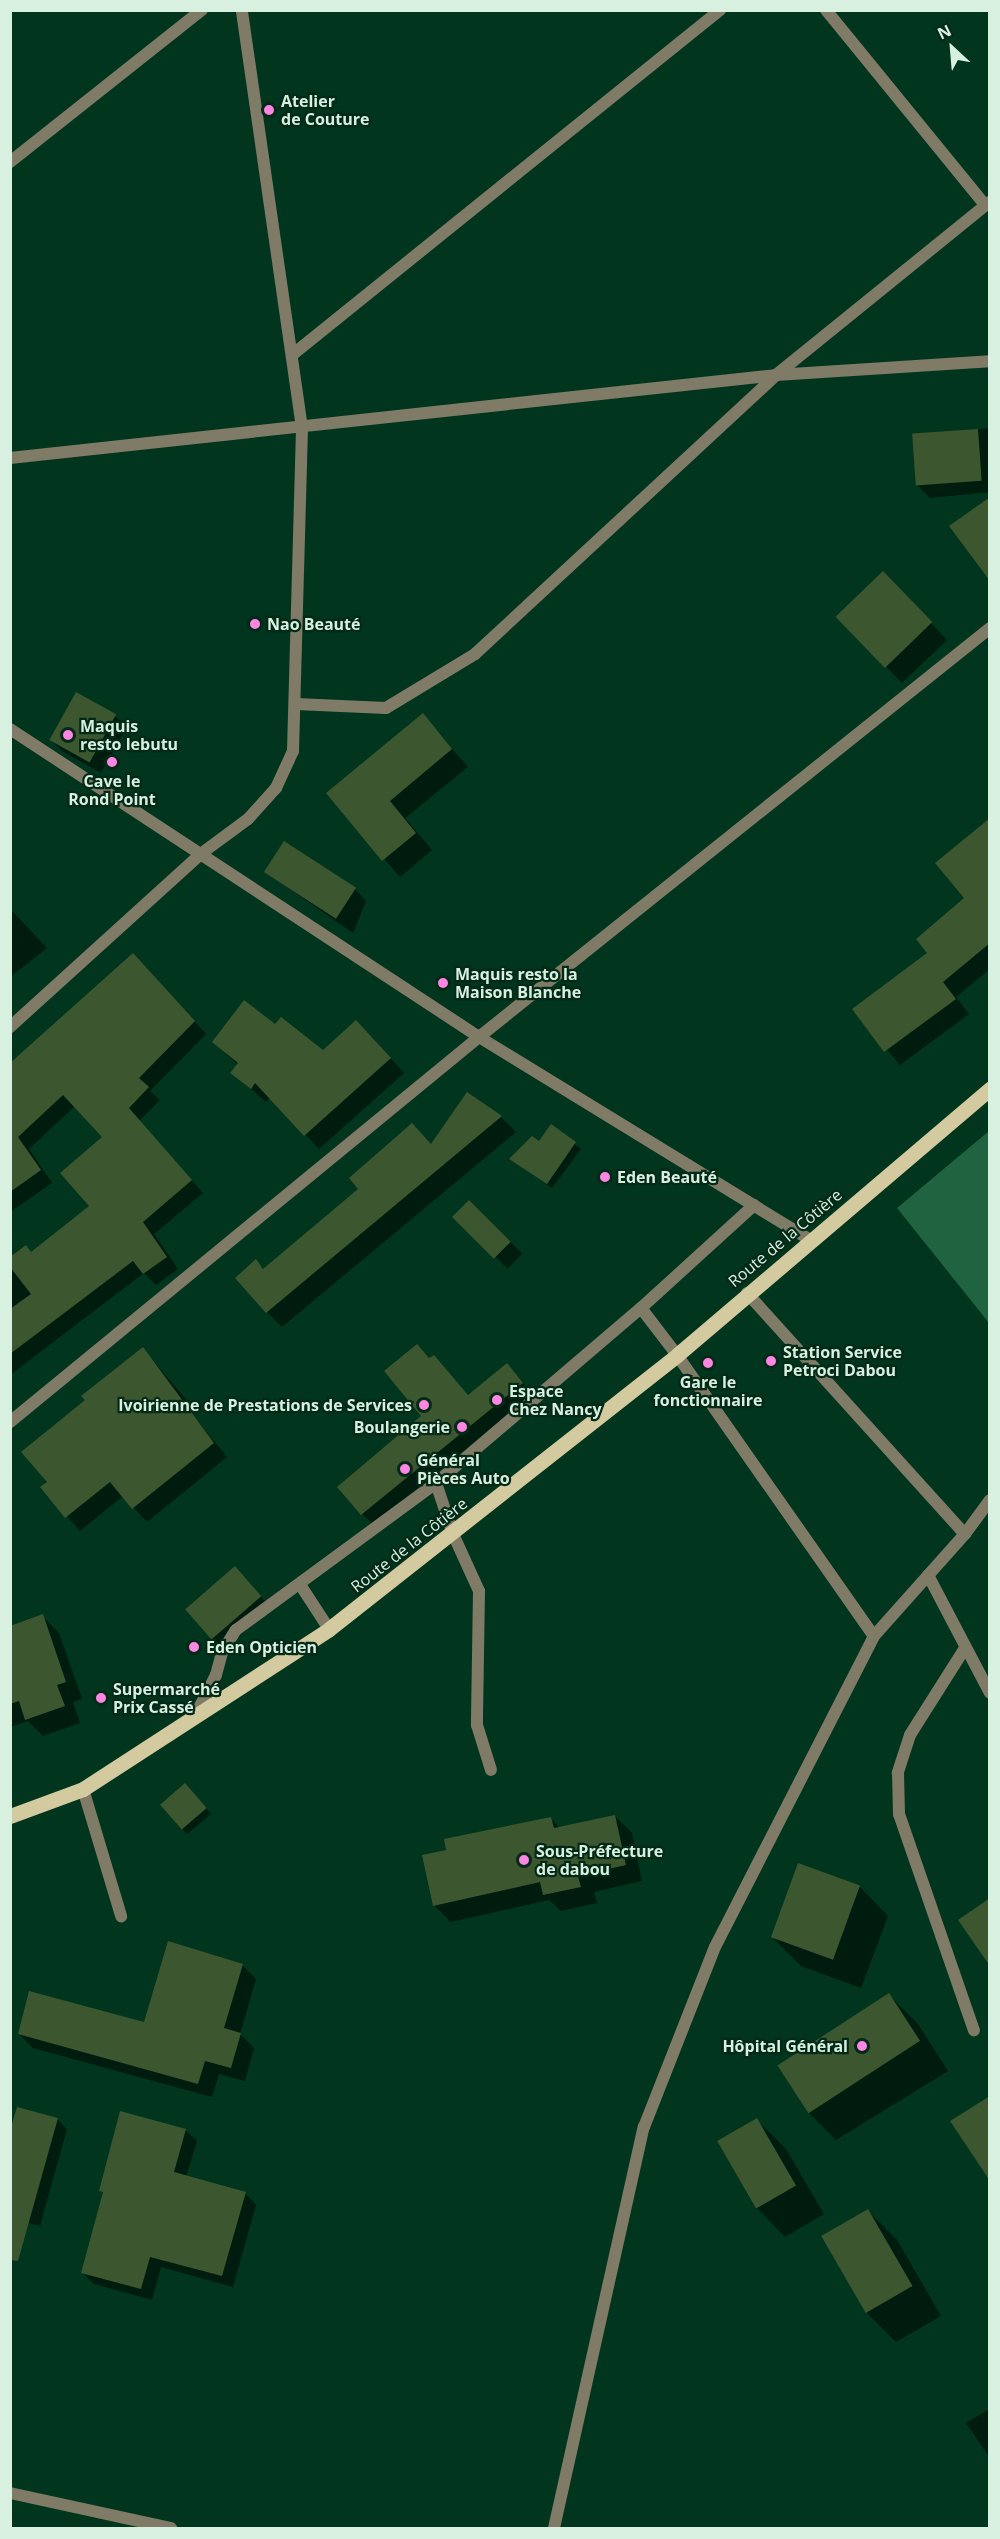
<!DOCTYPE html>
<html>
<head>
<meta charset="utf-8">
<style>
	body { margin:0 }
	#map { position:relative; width:1000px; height:2539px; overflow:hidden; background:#01351d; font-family:"Open Sans",sans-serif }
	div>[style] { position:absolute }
	.green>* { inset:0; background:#206340 }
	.shadow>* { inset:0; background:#0007; transform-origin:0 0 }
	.building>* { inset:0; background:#3c5730; transform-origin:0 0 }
	.lane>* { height:12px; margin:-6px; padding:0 6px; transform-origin:6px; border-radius:6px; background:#7f7b66 }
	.street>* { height:12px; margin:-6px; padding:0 6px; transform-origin:6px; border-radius:6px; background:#7f7b66 }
	.primary>* { height:15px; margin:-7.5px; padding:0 7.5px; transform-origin:7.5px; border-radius:7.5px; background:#d4ca9f }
	.dots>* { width:16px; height:16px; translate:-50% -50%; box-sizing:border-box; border:3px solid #042a17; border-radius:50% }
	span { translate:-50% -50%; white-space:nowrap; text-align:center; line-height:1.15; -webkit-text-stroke:4.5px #042a17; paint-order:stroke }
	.poi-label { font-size:16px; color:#d7f0df; font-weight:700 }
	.left { translate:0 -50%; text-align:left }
	.right { translate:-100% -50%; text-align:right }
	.street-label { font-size:16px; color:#d7f0df }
	.frame { position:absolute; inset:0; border:12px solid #d7f0df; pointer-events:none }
	.north { position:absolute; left:922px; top:18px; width:60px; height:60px; -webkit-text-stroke:4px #042a17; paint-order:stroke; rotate:334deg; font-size:16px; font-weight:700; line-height:24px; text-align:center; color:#d7f0df }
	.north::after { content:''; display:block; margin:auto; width:21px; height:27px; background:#d7f0df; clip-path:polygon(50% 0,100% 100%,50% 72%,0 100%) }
</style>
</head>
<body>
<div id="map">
	<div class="green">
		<div style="clip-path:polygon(989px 1131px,989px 1323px,897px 1208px)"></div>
	</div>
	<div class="shadow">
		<div style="clip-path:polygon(990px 428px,990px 492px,930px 498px,918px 486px,914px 437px)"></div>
		<div style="clip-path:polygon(900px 590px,947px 640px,902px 683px,838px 617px)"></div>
		<div style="clip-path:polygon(77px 694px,115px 716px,127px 727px,101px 773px,62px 751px,51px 740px)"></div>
		<div style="clip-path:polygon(423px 716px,468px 767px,405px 818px,432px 850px,400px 877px,328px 794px)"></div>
		<div style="clip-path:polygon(990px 820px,990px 969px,956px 997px,969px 1014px,900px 1065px,854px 1009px,930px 953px,966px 898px)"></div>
		<div style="clip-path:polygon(266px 872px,355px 889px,366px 901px,353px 933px)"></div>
		<div style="clip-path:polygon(12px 911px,47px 948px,10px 977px,10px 913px)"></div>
		<div style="clip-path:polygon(145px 967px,206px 1034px,150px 1091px,160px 1100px,139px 1121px,203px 1193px,154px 1234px,178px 1269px,156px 1285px,144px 1273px,10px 1375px,10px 1259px,32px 1253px,91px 1206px,104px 1137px,75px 1106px,29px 1149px,52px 1183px,10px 1212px,10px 1063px)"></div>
		<div style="clip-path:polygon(371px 1036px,404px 1073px,319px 1149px,270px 1097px,266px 1102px,232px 1072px,238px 1065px,214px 1042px,323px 1052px)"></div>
		<div style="clip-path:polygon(501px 1117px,516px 1132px,282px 1327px,267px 1312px,256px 1261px,264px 1270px,360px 1189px,412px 1125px,432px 1145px)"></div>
		<div style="clip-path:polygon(551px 1126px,581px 1149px,552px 1188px,511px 1159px,539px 1143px)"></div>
		<div style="left:469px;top:1202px;width:74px;height:21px;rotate:44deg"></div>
		<div style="clip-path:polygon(417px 1346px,469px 1396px,517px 1376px,533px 1395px,373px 1524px,362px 1514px,423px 1416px)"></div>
		<div style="clip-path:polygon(143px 1349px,190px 1404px,186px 1407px,227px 1457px,147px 1522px,123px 1496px,80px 1531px,43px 1488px,49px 1482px,87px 1400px)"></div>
		<div style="clip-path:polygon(246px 1580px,271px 1608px,223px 1650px,187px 1610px)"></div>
		<div style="clip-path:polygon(42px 1616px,59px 1633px,82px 1699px,73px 1702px,80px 1723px,43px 1736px,28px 1721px,10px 1727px,10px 1627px)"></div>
		<div style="clip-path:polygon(191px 1790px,211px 1814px,187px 1834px,162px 1806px)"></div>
		<div style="clip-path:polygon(615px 1816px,632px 1833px,642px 1881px,594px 1892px,597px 1903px,561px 1911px,549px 1900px,451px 1922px,434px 1905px,448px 1851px,551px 1819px,561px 1829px)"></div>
		<div style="clip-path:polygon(859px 1886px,888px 1916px,861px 1988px,801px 1966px,772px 1937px)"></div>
		<div style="clip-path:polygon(242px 1965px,256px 1979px,240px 2034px,254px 2048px,245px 2081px,219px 2074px,212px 2097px,33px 2048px,19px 2034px,145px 2024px)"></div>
		<div style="clip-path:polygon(889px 1995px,918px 2024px,948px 2071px,836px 2140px,807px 2111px)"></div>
		<div style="clip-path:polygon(57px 2119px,67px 2129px,40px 2226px,10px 2218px)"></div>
		<div style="clip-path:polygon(757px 2120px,786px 2149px,824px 2214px,785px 2237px,756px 2207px)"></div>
		<div style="clip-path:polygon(185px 2130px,197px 2141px,186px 2177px,245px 2193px,256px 2205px,233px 2287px,161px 2267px,152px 2300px,94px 2284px,82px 2272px,104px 2194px,101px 2191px)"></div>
		<div style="clip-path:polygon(868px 2211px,897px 2240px,941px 2316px,896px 2342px,867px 2313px)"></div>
		<div style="clip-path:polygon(990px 2409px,990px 2458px,966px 2423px)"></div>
	</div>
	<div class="building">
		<div style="left:978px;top:429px;width:52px;height:66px;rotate:86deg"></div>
		<div style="clip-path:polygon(990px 497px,990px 581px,949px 526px)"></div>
		<div style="left:883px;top:571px;width:71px;height:66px;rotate:46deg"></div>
		<div style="left:76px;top:692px;width:46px;height:55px;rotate:29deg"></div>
		<div style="clip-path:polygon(423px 713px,452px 749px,390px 801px,416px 833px,382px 861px,326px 793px)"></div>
		<div style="clip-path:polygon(990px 818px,990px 943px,943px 982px,956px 999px,884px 1052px,852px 1009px,927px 953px,916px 939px,964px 898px,935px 863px)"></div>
		<div style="left:284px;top:841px;width:86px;height:37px;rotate:33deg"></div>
		<div style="clip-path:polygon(133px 953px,195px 1021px,139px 1078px,149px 1087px,129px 1108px,192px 1180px,143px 1222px,167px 1257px,143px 1274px,133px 1261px,10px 1354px,10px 1309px,31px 1294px,10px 1267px,10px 1257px,26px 1245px,31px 1252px,89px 1206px,60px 1173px,102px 1137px,63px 1095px,18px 1137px,41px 1170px,10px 1192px,10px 1063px)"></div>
		<div style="clip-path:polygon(244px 1000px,275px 1024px,281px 1017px,323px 1050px,356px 1020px,391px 1058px,304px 1136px,255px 1083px,251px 1089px,230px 1073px,238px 1063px,212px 1042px)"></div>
		<div style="clip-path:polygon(467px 1092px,502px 1116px,266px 1313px,235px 1278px,256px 1259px,263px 1269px,358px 1189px,349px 1178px,412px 1123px,431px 1144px)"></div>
		<div style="clip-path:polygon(551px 1124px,576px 1142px,547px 1184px,509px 1159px,532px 1136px,539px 1141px)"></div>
		<div style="left:469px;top:1200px;width:59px;height:24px;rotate:45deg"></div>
		<div style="clip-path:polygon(417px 1344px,429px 1358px,434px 1355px,468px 1395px,507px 1363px,523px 1383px,361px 1515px,337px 1487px,421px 1416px,384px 1371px)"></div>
		<div style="clip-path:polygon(143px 1347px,214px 1443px,132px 1509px,110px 1482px,65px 1518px,40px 1487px,47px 1482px,21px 1452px,85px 1400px,81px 1396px)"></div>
		<div style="left:235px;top:1566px;width:40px;height:66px;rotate:49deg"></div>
		<div style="clip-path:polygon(43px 1614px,66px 1682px,57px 1685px,65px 1706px,25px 1720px,19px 1701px,10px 1704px,10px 1626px)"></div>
		<div style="left:185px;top:1783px;width:33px;height:33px;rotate:49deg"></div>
		<div style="clip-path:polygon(615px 1815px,626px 1865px,578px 1876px,581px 1887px,543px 1895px,540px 1882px,433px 1906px,422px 1855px,446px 1850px,444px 1839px,551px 1817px,554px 1828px)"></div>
		<div style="left:798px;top:1863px;width:66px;height:79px;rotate:20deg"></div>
		<div style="clip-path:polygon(990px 1898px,990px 1966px,958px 1920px)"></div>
		<div style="clip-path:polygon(168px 1941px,243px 1964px,224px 2028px,241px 2033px,231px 2068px,205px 2061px,198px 2084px,18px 2034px,29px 1991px,144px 2022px)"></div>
		<div style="left:889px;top:1993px;width:57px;height:133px;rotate:57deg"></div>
		<div style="clip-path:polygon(990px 2096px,990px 2181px,950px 2121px)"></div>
		<div style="clip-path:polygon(17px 2107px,58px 2118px,18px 2261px,10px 2260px,10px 2130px)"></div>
		<div style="clip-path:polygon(120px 2111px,186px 2129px,174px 2172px,246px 2192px,222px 2276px,150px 2257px,141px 2289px,81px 2273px,103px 2192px,99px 2191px)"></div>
		<div style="left:757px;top:2118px;width:78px;height:46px;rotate:60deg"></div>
		<div style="left:868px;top:2209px;width:89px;height:54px;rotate:60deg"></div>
	</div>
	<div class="lane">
		<div style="left:747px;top:1293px;width:325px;rotate:47.9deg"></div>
		<div style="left:677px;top:1355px;width:343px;rotate:55deg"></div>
		<div style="left:453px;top:1534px;width:63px;rotate:65.5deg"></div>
		<div style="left:479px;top:1591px;width:134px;rotate:90.9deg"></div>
		<div style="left:477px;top:1725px;width:47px;rotate:72.7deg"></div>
		<div style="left:965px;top:1648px;width:103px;rotate:122.3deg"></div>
		<div style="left:910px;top:1735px;width:40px;rotate:108deg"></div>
		<div style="left:898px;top:1773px;width:41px;rotate:88.6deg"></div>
		<div style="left:899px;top:1814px;width:229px;rotate:70.9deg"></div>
	</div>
	<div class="street">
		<div style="left:826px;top:10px;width:252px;rotate:50.8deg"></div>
		<div style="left:10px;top:162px;width:245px;rotate:-38.4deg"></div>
		<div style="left:292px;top:355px;width:550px;rotate:-38.87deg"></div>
		<div style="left:10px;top:458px;width:770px;rotate:-6.18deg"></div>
		<div style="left:776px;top:375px;width:214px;rotate:-3.7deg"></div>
		<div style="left:296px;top:704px;width:90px;rotate:2.5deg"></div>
		<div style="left:386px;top:708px;width:104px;rotate:-31.2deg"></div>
		<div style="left:475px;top:654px;width:410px;rotate:-42.8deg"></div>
		<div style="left:776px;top:375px;width:275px;rotate:-39deg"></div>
		<div style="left:10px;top:729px;width:561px;rotate:33.29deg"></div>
		<div style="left:479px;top:1037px;width:388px;rotate:31.5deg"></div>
		<div style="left:10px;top:1027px;width:259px;rotate:-42.2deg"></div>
		<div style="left:202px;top:853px;width:57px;rotate:-36.5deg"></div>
		<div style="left:248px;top:819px;width:42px;rotate:-47.9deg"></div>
		<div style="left:276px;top:788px;width:41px;rotate:-65.3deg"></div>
		<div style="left:293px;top:751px;width:323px;rotate:-88.4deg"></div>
		<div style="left:302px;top:428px;width:422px;rotate:-98.2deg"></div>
		<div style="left:641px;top:1308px;width:59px;rotate:52.5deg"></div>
		<div style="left:10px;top:1422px;width:607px;rotate:-39.38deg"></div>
		<div style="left:479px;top:1037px;width:655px;rotate:-38.67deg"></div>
		<div style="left:436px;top:1483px;width:54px;rotate:71.6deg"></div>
		<div style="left:928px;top:1575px;width:133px;rotate:62.3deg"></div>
		<div style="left:301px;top:1586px;width:51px;rotate:56.9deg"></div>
		<div style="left:195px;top:1716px;width:46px;rotate:-62.9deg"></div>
		<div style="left:216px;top:1675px;width:24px;rotate:-75deg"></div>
		<div style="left:222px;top:1652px;width:26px;rotate:-58deg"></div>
		<div style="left:236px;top:1630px;width:248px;rotate:-36.3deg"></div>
		<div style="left:436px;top:1483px;width:270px;rotate:-40.5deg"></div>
		<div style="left:641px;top:1308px;width:153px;rotate:-42.3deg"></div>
		<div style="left:83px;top:1789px;width:133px;rotate:73.3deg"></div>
		<div style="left:10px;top:2493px;width:165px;rotate:12.3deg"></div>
		<div style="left:554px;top:2528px;width:411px;rotate:-77.4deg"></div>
		<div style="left:644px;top:2127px;width:193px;rotate:-68.5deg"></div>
		<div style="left:715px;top:1947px;width:349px;rotate:-62.9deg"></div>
		<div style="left:874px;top:1636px;width:137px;rotate:-48.3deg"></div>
		<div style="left:965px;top:1534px;width:42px;rotate:-53.7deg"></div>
	</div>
	<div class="primary">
		<div style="left:10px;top:1816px;width:78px;rotate:-20.3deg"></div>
		<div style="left:83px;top:1789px;width:293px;rotate:-33deg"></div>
		<div style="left:329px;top:1629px;width:443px;rotate:-38.2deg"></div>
		<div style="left:677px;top:1355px;width:411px;rotate:-40.4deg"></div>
	</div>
	<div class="dots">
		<div style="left:269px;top:110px;background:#fd86e2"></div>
		<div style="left:255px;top:624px;background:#fd86e2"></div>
		<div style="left:68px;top:735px;background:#fd86e2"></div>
		<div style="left:112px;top:762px;background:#fd86e2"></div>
		<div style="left:443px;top:983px;background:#fd86e2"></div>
		<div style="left:605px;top:1177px;background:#fd86e2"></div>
		<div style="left:771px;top:1361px;background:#fd86e2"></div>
		<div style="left:708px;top:1363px;background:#fd86e2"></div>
		<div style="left:497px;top:1400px;background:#fd86e2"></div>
		<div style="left:424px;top:1405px;background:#fd86e2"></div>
		<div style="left:462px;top:1427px;background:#fd86e2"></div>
		<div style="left:405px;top:1469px;background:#fd86e2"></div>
		<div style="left:194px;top:1647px;background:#fd86e2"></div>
		<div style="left:101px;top:1698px;background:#fd86e2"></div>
		<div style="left:524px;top:1860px;background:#fd86e2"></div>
		<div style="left:862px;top:2046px;background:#fd86e2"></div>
	</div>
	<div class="poi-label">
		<span class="left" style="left:281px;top:110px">Atelier<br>de Couture</span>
		<span class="left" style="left:267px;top:624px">Nao Beauté</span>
		<span class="left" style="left:80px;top:735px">Maquis<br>resto lebutu</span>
		<span style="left:112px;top:790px">Cave le<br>Rond Point</span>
		<span class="left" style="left:455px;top:983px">Maquis resto la<br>Maison Blanche</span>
		<span class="left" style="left:617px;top:1177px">Eden Beauté</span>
		<span class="left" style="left:783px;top:1361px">Station Service<br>Petroci Dabou</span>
		<span style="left:708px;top:1391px">Gare le<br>fonctionnaire</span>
		<span class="left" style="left:509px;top:1400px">Espace<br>Chez Nancy</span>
		<span class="right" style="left:412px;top:1405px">Ivoirienne de Prestations de Services</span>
		<span class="right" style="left:450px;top:1427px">Boulangerie</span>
		<span class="left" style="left:417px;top:1469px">Général<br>Pièces Auto</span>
		<span class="left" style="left:206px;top:1647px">Eden Opticien</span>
		<span class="left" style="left:113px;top:1698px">Supermarché<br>Prix Cassé</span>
		<span class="left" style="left:536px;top:1860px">Sous-Préfecture<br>de dabou</span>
		<span class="right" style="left:848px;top:2046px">Hôpital Général</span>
	</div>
	<div class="street-label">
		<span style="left:785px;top:1238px;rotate:-40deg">Route de la Côtière</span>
		<span style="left:409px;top:1545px;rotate:-38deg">Route de la Côtière</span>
	</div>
	<div class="frame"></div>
	<div class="north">N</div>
</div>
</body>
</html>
